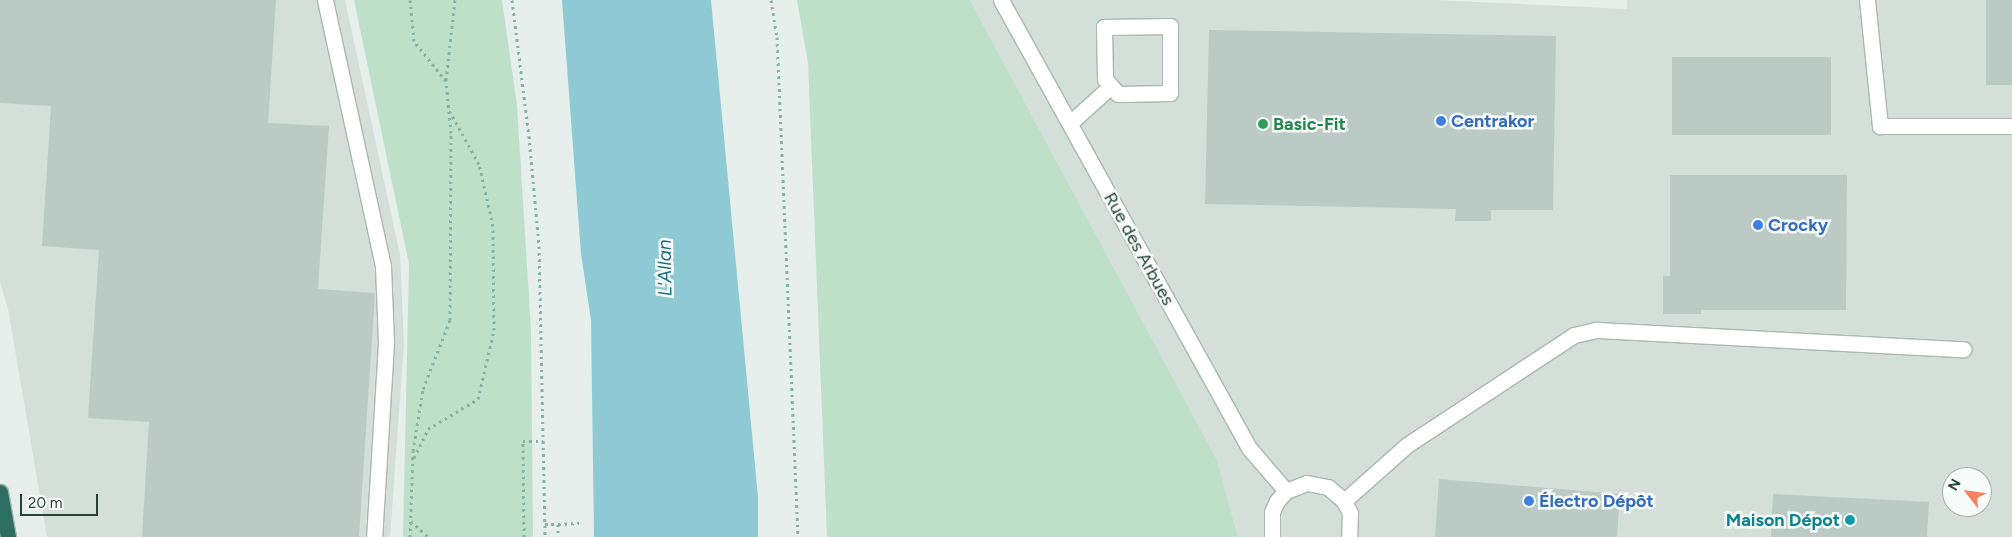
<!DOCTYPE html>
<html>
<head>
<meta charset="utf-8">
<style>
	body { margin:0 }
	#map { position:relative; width:2012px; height:537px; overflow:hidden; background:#e6efeb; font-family:Figtree,sans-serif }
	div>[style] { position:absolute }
	.built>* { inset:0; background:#d4dfda }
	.green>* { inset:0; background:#bfe0c8 }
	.water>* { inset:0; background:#8ec9d4 }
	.building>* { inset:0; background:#bbcac4; transform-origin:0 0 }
	.path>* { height:3px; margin-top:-1.5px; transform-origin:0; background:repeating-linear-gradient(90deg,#86b3a5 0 2.5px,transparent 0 6.5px) }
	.roads { filter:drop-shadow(1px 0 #a8b8b2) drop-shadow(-1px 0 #a8b8b2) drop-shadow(0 1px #a8b8b2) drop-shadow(0 -1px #a8b8b2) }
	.service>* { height:15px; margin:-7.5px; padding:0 7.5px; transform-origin:7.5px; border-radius:7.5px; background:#fff }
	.minor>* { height:15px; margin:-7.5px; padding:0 7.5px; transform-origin:7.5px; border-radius:7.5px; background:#fff }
	.secondary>* { height:15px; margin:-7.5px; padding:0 7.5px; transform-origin:7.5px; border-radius:7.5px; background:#fff }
	.motorway>* { height:15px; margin:-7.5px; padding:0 7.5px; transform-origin:7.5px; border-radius:7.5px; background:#2f6f62 }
	.dots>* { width:14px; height:14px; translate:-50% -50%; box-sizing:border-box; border:2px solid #f7fbf9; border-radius:50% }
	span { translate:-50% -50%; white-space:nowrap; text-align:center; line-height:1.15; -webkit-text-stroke:5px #f7fbf9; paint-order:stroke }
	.shop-label { font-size:18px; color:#366cbe; font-weight:700 }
	.left { translate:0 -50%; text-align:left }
	.leisure-label { font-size:18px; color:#27864d; font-weight:700 }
	.street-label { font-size:18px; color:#24423a }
	.culture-label { font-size:18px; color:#0d838f; font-weight:700 }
	.right { translate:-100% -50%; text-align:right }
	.water-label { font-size:19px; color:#1c6f80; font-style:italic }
	.north { position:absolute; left:1942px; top:467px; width:50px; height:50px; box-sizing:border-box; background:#f7fbf9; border:1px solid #a3b1ad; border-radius:50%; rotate:300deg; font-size:14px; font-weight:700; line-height:20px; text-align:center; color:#24423a }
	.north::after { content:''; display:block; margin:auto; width:18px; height:22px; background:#f4845f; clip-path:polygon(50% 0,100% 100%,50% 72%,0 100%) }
	.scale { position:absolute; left:20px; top:494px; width:78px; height:22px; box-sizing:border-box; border:2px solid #24423a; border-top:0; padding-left:6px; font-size:15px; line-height:18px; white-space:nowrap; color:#24423a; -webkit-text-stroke:4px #f7fbf9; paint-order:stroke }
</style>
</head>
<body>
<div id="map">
	<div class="built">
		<div style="clip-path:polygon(0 0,345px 0,400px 255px,404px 344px,390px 537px,47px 537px,8px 309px,0 282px)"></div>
		<div style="clip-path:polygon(evenodd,970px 0,1434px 0,1627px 9px,1627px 0,2012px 0,2012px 537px,1238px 537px,1217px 460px,970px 0,1952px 477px,1982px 477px,1982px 507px,1952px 507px,1952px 477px)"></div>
	</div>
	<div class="green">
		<div style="clip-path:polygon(354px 0,502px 0,517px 105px,531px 329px,533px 537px,403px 537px,409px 264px)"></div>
		<div style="clip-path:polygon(797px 0,970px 0,1217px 460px,1238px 537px,827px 537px,808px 63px)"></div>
	</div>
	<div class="water">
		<div style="clip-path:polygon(562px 0,711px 0,758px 497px,758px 537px,594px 537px,591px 320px,581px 254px)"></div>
	</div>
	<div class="building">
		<div style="clip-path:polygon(0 0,276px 0,268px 123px,329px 126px,318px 289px,375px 293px,359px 537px,142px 537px,149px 422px,88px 418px,99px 250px,42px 246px,51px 106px,0 103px)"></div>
		<div style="left:1986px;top:0;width:26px;height:85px"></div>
		<div style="clip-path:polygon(1209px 30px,1556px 36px,1553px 210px,1491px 210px,1491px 221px,1455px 221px,1456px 209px,1205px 204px)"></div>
		<div style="left:1672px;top:57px;width:159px;height:78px"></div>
		<div style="clip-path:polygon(1670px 175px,1847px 175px,1846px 310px,1701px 310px,1701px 314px,1663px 314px,1663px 276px,1670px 276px)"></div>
		<div style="clip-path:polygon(1439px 479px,1620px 494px,1617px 537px,1435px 537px)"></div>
		<div style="clip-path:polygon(1773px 494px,1929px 502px,1927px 537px,1771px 537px)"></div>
	</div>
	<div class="path">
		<div style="left:512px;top:0;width:137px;rotate:82.9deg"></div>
		<div style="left:529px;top:136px;width:110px;rotate:84.8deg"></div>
		<div style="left:539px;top:246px;width:291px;rotate:88.8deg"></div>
		<div style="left:771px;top:0;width:37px;rotate:81deg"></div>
		<div style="left:777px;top:37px;width:500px;rotate:87.59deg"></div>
		<div style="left:446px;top:80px;width:81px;rotate:-83.6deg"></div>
		<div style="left:414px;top:458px;width:32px;rotate:-64deg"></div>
		<div style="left:428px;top:429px;width:58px;rotate:-31deg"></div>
		<div style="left:478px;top:399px;width:71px;rotate:-76.9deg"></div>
		<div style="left:494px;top:330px;width:104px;rotate:-90.6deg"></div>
		<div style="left:493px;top:226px;width:64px;rotate:-102.7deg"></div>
		<div style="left:479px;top:164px;width:62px;rotate:-119.1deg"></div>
		<div style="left:411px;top:521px;width:23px;rotate:43deg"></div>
		<div style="left:545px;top:524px;width:13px"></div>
		<div style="left:558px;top:524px;width:13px;rotate:90deg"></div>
		<div style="left:558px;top:524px;width:21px;rotate:-3deg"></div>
		<div style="left:410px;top:537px;width:86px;rotate:-88deg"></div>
		<div style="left:413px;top:451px;width:63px;rotate:-80.8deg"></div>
		<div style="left:423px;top:389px;width:74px;rotate:-68.6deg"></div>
		<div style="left:450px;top:320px;width:187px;rotate:-89.7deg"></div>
		<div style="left:451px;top:133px;width:52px;rotate:-95.5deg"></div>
		<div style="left:446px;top:81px;width:51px;rotate:-128.7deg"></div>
		<div style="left:414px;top:41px;width:41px;rotate:-95.6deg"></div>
		<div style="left:524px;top:537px;width:96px;rotate:-90.6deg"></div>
		<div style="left:523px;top:441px;width:20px"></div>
	</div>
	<div class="roads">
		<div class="service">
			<div style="left:325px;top:0;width:273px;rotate:77.7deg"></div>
			<div style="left:383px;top:267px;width:76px;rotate:87.7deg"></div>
			<div style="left:386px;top:343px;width:194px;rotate:93.5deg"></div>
			<div style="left:1170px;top:26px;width:67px;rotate:90deg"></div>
			<div style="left:1170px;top:93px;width:52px;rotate:178.9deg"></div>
			<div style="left:1118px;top:94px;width:20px;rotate:-131deg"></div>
			<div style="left:1105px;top:79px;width:52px;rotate:-91.1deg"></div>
			<div style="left:1104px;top:27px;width:66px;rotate:-0.9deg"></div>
			<div style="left:1070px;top:123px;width:55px;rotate:-42.1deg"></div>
		</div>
		<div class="minor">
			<div style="left:1867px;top:0;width:127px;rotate:84.1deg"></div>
			<div style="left:1880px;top:126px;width:132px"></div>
			<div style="left:1344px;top:501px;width:84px;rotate:-41.6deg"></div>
			<div style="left:1407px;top:445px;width:200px;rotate:-33.4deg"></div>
			<div style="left:1574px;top:335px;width:23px;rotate:-13deg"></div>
			<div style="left:1596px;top:330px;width:368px;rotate:3deg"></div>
		</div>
		<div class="secondary">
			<div style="left:1001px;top:0;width:512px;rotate:61.03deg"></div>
			<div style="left:1249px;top:448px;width:57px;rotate:49.3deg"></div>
			<div style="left:1272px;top:537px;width:25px;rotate:-90deg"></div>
			<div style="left:1272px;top:512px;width:12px;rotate:-66deg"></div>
			<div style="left:1277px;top:501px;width:13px;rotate:-48deg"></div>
			<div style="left:1286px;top:491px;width:22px;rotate:-21deg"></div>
			<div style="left:1307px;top:483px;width:21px;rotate:11deg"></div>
			<div style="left:1328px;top:487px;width:21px;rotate:41deg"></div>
			<div style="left:1344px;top:501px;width:13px;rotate:63deg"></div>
			<div style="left:1350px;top:513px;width:24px;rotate:92deg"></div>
		</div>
		<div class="motorway">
			<div style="left:0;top:492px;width:46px;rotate:79.9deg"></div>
		</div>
	</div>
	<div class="dots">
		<div style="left:1441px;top:121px;background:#3f7fe0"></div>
		<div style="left:1263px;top:124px;background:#2e9e5b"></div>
		<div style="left:1758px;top:225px;background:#3f7fe0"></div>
		<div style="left:1529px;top:501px;background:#3f7fe0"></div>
		<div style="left:1850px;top:520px;background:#0f9aa8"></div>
	</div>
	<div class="shop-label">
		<span class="left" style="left:1451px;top:121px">Centrakor</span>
		<span class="left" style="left:1768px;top:225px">Crocky</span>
		<span class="left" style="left:1539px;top:501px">Électro Dépôt</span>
	</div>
	<div class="leisure-label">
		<span class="left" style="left:1273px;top:124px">Basic-Fit</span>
	</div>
	<div class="street-label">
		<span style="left:1139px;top:249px;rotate:61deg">Rue des Arbues</span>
	</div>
	<div class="culture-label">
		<span class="right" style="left:1840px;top:520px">Maison Dépot</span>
	</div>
	<div class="water-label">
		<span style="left:665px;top:268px;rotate:-91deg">L'Allan</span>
	</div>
	<div class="north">N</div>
	<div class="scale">20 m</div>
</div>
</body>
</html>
